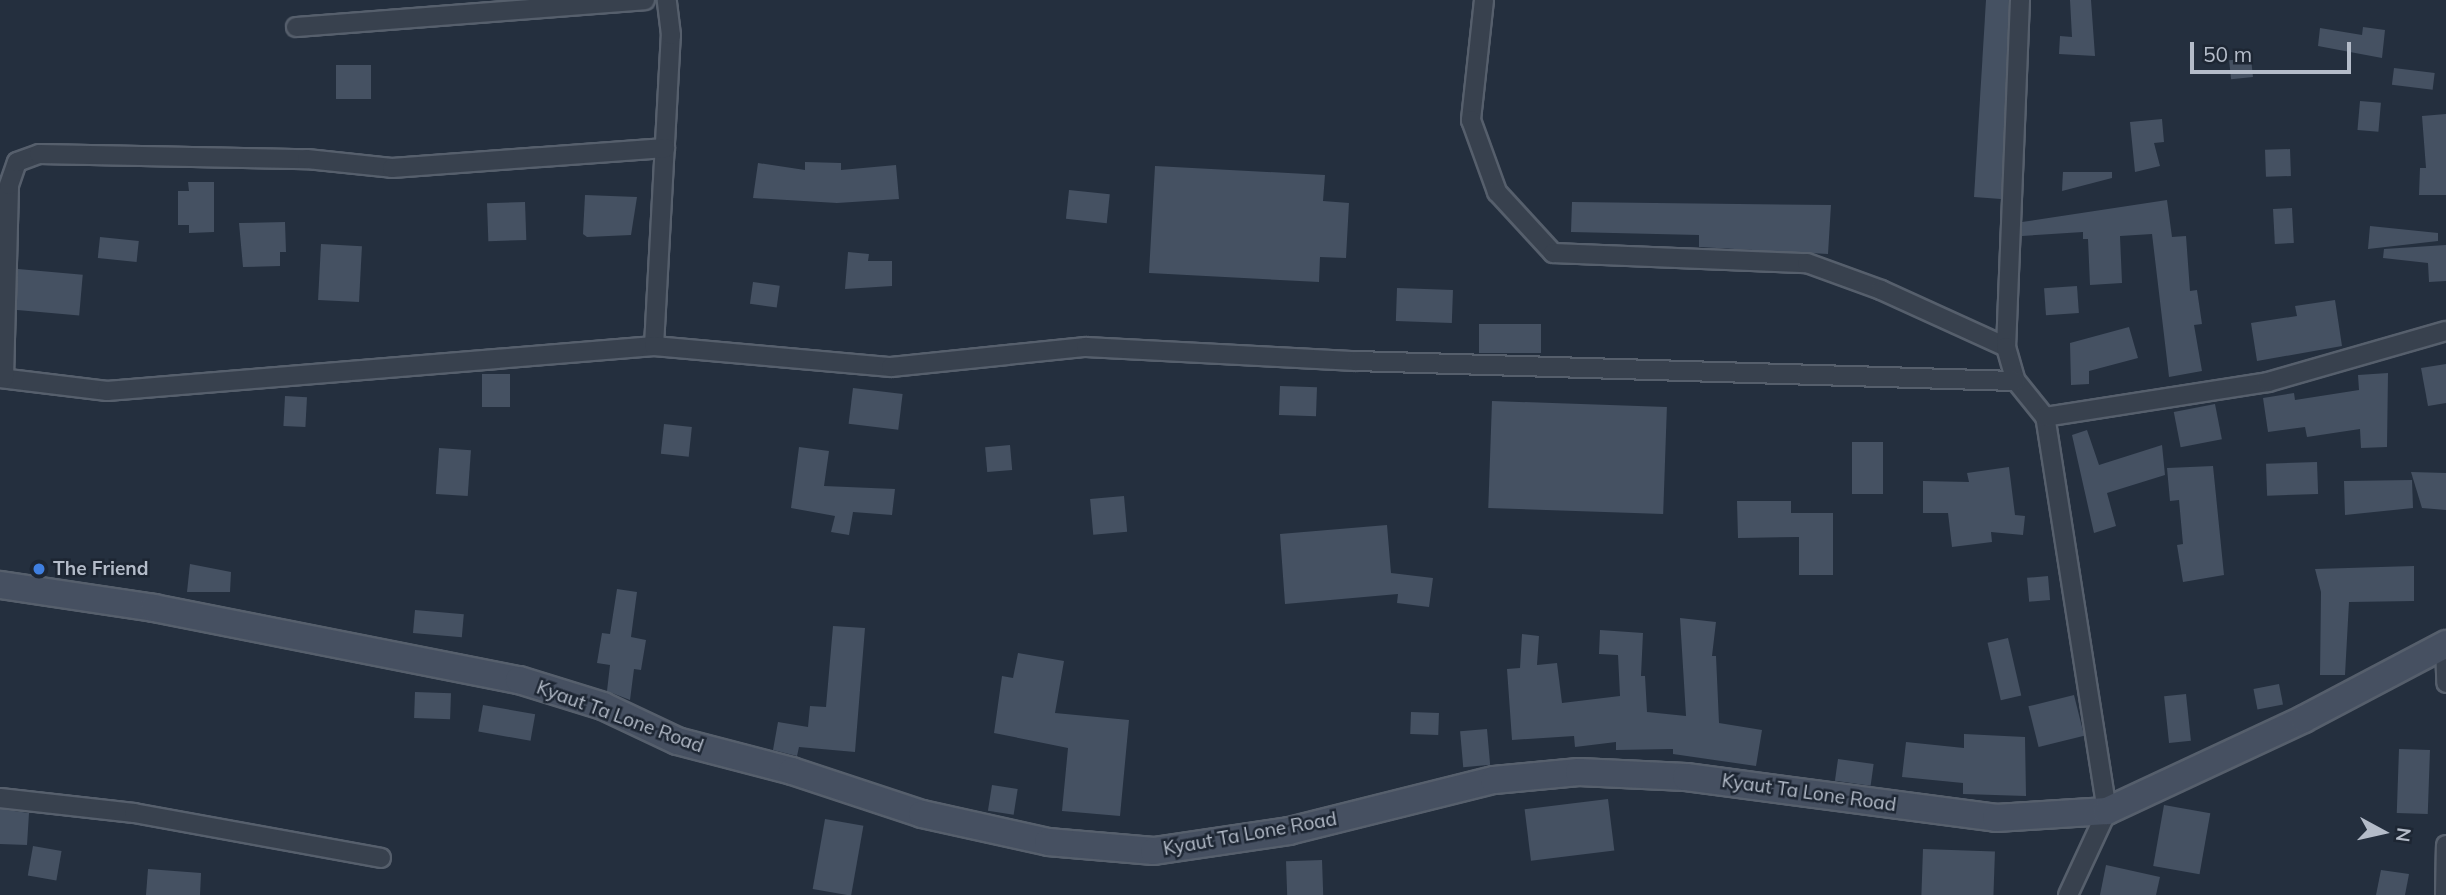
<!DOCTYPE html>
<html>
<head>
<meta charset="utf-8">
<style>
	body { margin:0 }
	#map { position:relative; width:2446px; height:895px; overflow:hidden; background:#242f3e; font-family:Mulish,sans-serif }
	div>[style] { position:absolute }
	.building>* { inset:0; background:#455162; transform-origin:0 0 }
	.roads { filter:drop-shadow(2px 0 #565f6c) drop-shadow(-2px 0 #565f6c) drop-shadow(0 2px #565f6c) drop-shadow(0 -2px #565f6c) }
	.street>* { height:18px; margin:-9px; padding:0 9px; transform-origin:9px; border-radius:9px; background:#38414e }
	.secondary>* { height:26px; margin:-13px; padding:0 13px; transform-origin:13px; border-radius:13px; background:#465061 }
	.dots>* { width:19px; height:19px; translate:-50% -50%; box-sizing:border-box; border:4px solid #1d2633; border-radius:50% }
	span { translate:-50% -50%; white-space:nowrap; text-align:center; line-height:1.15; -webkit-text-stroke:5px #1d2633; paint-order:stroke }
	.poi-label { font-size:19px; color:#b4bcc9; font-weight:700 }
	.left { translate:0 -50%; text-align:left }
	.street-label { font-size:19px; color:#b4bcc9 }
	.north { position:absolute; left:2348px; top:797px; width:70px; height:70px; -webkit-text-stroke:5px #1d2633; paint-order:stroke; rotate:98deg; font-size:19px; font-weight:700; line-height:28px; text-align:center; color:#b4bcc9 }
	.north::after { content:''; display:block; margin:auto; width:24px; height:32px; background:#b4bcc9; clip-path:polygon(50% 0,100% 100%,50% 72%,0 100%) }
	.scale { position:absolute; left:2190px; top:42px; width:161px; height:32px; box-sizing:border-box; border:4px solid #b4bcc9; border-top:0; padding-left:9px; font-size:21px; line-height:24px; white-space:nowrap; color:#b4bcc9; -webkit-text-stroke:5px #1d2633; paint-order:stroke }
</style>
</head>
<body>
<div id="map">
	<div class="building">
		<div style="clip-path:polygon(1986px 0,2009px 0,2001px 199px,1974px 197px)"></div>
		<div style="clip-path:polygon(2070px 0,2091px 0,2095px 56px,2059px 54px,2060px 36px,2072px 37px)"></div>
		<div style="clip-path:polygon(2363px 27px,2385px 30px,2382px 58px,2318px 46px,2320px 28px,2362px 35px)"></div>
		<div style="left:2251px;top:58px;width:19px;height:22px;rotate:84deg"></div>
		<div style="left:336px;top:65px;width:35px;height:34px"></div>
		<div style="left:2394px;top:68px;width:41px;height:17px;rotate:7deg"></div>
		<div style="left:2360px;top:101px;width:21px;height:29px;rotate:5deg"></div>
		<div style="clip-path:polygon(2446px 114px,2446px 195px,2419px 195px,2420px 168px,2426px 168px,2422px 116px)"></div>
		<div style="clip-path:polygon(2162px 119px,2164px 142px,2154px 143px,2160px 166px,2135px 172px,2130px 122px)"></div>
		<div style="left:2290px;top:149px;width:27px;height:25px;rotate:88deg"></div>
		<div style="clip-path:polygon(805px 162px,841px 163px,841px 170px,896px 165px,899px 199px,837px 203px,753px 198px,758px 163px,805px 170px)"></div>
		<div style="clip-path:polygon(1155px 166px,1325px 175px,1323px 201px,1349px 203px,1346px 258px,1320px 257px,1319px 282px,1149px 273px)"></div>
		<div style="clip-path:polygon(2063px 172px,2112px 172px,2112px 178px,2062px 191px)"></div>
		<div style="clip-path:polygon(188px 182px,214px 182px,214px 232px,189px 233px,189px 225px,178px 225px,178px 191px,189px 191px)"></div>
		<div style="left:1069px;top:190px;width:41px;height:29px;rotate:6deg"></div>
		<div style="clip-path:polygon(585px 195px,637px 197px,631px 235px,587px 237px,583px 234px)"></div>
		<div style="clip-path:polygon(2167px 200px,2172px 237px,2186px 236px,2190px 291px,2197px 290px,2202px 324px,2194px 325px,2202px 371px,2169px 377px,2152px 234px,2120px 236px,2122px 283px,2090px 285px,2088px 239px,2083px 239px,2083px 232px,2022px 236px,2022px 222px)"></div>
		<div style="left:525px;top:202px;width:38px;height:38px;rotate:88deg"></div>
		<div style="clip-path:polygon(1572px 202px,1831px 205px,1828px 254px,1699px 247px,1699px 235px,1571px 232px)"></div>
		<div style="left:2292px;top:208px;width:35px;height:19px;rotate:87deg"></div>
		<div style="clip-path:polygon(285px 222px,286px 252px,280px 252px,280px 266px,243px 267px,239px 223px)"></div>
		<div style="clip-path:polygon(2370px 226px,2438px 233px,2438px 241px,2368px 249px)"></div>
		<div style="left:100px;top:237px;width:39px;height:21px;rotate:6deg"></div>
		<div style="left:321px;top:244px;width:41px;height:56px;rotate:3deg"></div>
		<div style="clip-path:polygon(2446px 245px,2446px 281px,2429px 282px,2428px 263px,2383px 258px,2384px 249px)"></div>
		<div style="clip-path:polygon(848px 252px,869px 254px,868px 261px,892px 261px,892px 286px,845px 289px)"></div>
		<div style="left:18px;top:269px;width:65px;height:41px;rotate:5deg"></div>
		<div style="left:753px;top:282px;width:27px;height:22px;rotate:8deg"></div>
		<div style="left:2077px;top:286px;width:27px;height:33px;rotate:86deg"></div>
		<div style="left:1397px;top:288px;width:56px;height:33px;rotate:2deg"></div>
		<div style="clip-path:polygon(2335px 300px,2342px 346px,2257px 361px,2251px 323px,2297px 316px,2295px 306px)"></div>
		<div style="left:1479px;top:324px;width:62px;height:29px"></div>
		<div style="clip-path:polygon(2129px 327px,2138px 358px,2089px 371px,2089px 384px,2071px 385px,2070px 343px)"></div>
		<div style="clip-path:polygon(2446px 364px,2446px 403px,2428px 406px,2421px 368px)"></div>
		<div style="clip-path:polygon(2388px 373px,2387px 447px,2361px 448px,2360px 429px,2307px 437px,2305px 427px,2268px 432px,2263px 398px,2294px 393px,2295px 400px,2359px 390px,2358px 375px)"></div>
		<div style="left:482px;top:374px;width:28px;height:33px"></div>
		<div style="left:1280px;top:386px;width:37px;height:29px;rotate:2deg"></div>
		<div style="left:853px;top:388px;width:50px;height:36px;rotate:7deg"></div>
		<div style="left:285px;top:396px;width:22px;height:30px;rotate:3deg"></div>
		<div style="left:1492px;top:401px;width:175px;height:107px;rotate:2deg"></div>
		<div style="left:2215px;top:404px;width:36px;height:42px;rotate:79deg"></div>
		<div style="left:664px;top:424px;width:28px;height:30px;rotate:6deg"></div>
		<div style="clip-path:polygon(2087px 430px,2099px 465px,2162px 445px,2165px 475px,2107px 493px,2116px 526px,2094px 533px,2072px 435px)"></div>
		<div style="left:1852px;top:442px;width:31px;height:52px"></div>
		<div style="left:1010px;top:445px;width:25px;height:25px;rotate:85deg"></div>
		<div style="clip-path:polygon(799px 447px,829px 451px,824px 486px,895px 489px,892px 515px,853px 512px,849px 535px,831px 532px,835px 516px,791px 508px)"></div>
		<div style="left:439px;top:448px;width:32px;height:46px;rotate:4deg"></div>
		<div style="left:2317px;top:462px;width:32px;height:51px;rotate:88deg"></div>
		<div style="clip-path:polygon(2213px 466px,2224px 575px,2183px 582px,2177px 545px,2183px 544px,2179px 500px,2170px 501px,2167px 468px)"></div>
		<div style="clip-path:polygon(2009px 467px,2015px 515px,2025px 516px,2023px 535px,1991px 532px,1992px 542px,1952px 547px,1948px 513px,1923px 513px,1923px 481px,1969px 482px,1967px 473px)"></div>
		<div style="clip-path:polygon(2411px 472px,2446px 473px,2446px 510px,2422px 508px)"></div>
		<div style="clip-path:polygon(2412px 480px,2413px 508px,2345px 515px,2344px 481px)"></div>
		<div style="left:1124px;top:496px;width:36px;height:34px;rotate:85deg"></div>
		<div style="clip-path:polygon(1737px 501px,1791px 501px,1791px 513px,1833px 513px,1833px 575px,1799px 575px,1799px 537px,1738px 538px)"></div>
		<div style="clip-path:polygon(1387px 525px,1391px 573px,1433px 578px,1429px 607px,1397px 603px,1398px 594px,1285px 604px,1280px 534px)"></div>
		<div style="clip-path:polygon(190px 564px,231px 572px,230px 592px,187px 592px)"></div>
		<div style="clip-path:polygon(2414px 566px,2414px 601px,2349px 602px,2345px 675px,2320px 675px,2321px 592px,2315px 569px)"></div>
		<div style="left:2048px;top:576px;width:24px;height:21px;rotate:85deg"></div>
		<div style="clip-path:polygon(617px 589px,637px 592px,631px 637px,646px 640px,641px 670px,634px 669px,630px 700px,607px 691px,610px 665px,597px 663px,602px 633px,610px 634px)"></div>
		<div style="left:415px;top:610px;width:49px;height:23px;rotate:5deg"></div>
		<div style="clip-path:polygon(1680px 618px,1716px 622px,1712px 656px,1716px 656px,1719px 723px,1762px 730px,1756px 766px,1673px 754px,1673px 749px,1616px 750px,1616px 742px,1575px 747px,1574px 736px,1512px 740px,1507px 669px,1520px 668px,1522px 634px,1539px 636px,1537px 665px,1557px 663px,1562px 703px,1620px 696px,1618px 655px,1599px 654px,1600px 630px,1643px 633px,1641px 676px,1645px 676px,1647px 712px,1686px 716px)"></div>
		<div style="clip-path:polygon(833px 626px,865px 628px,855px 752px,799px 747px,797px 756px,773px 750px,778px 722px,808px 727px,810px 706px,826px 707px)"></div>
		<div style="left:2008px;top:638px;width:59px;height:21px;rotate:77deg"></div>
		<div style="clip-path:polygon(1018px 653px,1064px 661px,1055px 713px,1129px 720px,1120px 816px,1062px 811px,1068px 748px,994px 733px,1002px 676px,1013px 678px)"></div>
		<div style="left:2279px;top:684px;width:21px;height:26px;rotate:79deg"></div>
		<div style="left:415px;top:692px;width:36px;height:26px;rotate:2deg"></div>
		<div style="left:2186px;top:694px;width:47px;height:22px;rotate:84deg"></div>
		<div style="left:2074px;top:695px;width:42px;height:47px;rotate:76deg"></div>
		<div style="left:483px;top:705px;width:53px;height:27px;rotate:10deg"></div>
		<div style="left:1411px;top:712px;width:28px;height:22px;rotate:2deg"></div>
		<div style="left:1487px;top:729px;width:36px;height:27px;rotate:85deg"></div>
		<div style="clip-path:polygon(1964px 734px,2025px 737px,2026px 796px,1963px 794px,1963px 783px,1902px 777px,1906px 742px,1964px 748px)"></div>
		<div style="left:2399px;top:749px;width:31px;height:64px;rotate:2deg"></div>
		<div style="left:1838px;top:759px;width:36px;height:22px;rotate:8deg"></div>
		<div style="left:992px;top:785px;width:26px;height:26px;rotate:9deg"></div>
		<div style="left:1608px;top:799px;width:52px;height:84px;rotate:83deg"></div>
		<div style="left:2164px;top:805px;width:47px;height:62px;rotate:10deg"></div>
		<div style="clip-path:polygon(0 809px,29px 813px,27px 845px,0 844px)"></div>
		<div style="left:825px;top:819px;width:39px;height:71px;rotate:10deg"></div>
		<div style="left:33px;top:846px;width:29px;height:30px;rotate:10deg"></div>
		<div style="left:1923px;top:849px;width:72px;height:46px;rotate:2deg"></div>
		<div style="left:1322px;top:860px;width:35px;height:36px;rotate:88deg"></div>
		<div style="clip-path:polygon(2106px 865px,2160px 877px,2156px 895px,2100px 895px)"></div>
		<div style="clip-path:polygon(148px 869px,201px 873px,200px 895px,146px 895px)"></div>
		<div style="clip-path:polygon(2381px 870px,2409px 874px,2405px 895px,2376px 895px)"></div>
	</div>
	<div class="roads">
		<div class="street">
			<div style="left:1484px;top:0;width:121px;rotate:96.2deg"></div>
			<div style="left:1471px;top:120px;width:77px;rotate:70.1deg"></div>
			<div style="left:1497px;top:192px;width:83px;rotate:47.4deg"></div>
			<div style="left:1553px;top:253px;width:254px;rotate:2.3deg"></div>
			<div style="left:1807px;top:263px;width:79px;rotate:20deg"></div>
			<div style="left:1881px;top:290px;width:137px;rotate:24.5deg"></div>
			<div style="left:2020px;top:0;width:347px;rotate:92.3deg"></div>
			<div style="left:2006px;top:347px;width:35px;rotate:74deg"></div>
			<div style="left:2016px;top:381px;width:46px;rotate:51.1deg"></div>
			<div style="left:296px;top:27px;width:350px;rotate:-4.4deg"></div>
			<div style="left:654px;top:346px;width:311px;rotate:-86.9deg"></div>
			<div style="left:671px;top:35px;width:35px;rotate:-97deg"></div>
			<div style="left:0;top:378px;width:108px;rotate:6.9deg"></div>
			<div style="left:107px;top:391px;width:549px;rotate:-4.7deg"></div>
			<div style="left:654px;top:346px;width:238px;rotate:5.1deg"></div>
			<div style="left:891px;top:367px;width:196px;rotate:-5.9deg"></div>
			<div style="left:1086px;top:347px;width:270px;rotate:3deg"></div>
			<div style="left:1356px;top:361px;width:660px;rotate:1.74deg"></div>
			<div style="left:4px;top:378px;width:193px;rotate:-88.5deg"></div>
			<div style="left:9px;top:185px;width:24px;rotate:-71deg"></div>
			<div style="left:17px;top:162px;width:23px;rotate:-20deg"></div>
			<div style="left:39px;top:154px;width:268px;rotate:1.1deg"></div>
			<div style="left:307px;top:159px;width:85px;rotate:6deg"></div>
			<div style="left:392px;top:168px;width:274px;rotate:-4.2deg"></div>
			<div style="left:2445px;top:645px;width:38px;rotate:88deg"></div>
			<div style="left:0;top:798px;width:135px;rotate:6.4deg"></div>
			<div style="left:134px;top:813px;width:251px;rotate:10.3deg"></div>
			<div style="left:2068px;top:895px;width:93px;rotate:-65.1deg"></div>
			<div style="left:2107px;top:811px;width:399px;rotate:-98.9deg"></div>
			<div style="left:2045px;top:417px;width:226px;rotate:-8.9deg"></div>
			<div style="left:2268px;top:382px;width:185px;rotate:-16deg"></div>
			<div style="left:2445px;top:895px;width:50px;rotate:-88.9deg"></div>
		</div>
		<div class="secondary">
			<div style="left:0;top:585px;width:156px;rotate:8.5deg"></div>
			<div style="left:154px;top:608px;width:372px;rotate:11.2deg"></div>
			<div style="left:519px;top:680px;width:88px;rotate:17.2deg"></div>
			<div style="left:603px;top:706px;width:82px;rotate:25.3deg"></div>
			<div style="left:677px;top:741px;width:119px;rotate:14.6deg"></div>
			<div style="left:792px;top:771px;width:137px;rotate:18.3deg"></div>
			<div style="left:922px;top:814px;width:129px;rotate:12.5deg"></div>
			<div style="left:1048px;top:842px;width:106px;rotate:4.9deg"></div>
			<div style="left:1154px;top:851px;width:136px;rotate:-8.4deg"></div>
			<div style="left:1289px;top:831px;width:211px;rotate:-14deg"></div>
			<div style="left:1494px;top:780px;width:85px;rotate:-5.4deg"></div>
			<div style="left:1579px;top:772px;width:107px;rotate:2.7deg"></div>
			<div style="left:1686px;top:777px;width:313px;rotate:7.5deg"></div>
			<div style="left:1996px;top:818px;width:111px;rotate:-3.6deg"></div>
			<div style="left:2107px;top:811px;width:217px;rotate:-25deg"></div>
			<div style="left:2304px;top:719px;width:161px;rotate:-27.8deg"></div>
		</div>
	</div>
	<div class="dots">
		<div style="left:39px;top:569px;background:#3f7fe0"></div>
	</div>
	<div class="poi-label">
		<span class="left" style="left:53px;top:569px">The Friend</span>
	</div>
	<div class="street-label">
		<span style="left:620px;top:717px;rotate:20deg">Kyaut Ta Lone Road</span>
		<span style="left:1809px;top:793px;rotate:8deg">Kyaut Ta Lone Road</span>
		<span style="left:1250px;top:834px;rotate:-10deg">Kyaut Ta Lone Road</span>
	</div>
	<div class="north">N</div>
	<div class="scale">50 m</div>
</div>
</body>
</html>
